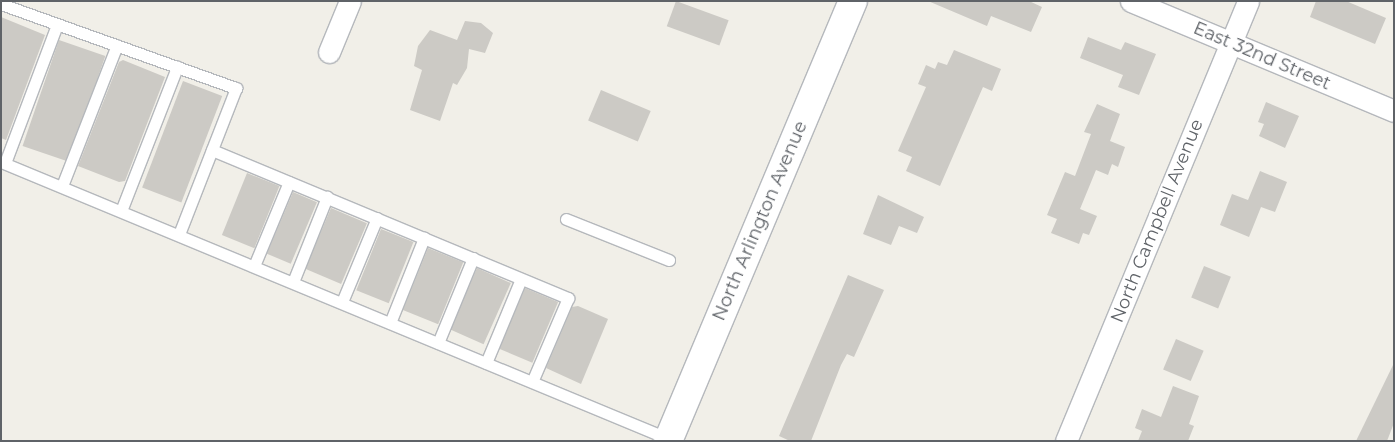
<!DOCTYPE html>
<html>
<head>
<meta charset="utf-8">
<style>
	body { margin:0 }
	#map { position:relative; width:1395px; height:442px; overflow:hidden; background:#f1efe8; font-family:Montserrat,sans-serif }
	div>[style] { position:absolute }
	.building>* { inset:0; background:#cccac5; transform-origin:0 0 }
	.roads { filter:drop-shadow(1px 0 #b5b8bc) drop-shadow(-1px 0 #b5b8bc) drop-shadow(0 1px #b5b8bc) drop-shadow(0 -1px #b5b8bc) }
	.lane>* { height:11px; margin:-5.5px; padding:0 5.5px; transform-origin:5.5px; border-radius:5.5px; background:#fff }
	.street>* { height:21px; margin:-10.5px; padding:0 10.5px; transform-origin:10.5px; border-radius:10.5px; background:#fff }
	.secondary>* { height:28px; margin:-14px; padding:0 14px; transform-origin:14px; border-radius:14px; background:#fff }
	span { translate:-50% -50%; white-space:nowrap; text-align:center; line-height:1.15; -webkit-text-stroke:4px #fff; paint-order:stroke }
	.street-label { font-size:18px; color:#5f6368 }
	.frame { position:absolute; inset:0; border:2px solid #5f6368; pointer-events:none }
</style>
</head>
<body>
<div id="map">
	<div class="building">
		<div style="left:676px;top:1px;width:56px;height:27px;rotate:20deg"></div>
		<div style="clip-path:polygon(928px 1px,1029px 1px,1042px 7px,1031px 32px,991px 16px,987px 26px)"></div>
		<div style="clip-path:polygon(1316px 1px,1346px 1px,1386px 18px,1375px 44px,1310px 17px)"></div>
		<div style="clip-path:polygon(1px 17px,45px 35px,6px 140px,1px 138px)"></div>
		<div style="clip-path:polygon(465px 21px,481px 23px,493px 33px,485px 53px,469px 49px,467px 68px,457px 85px,453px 83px,440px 121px,410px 110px,422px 70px,414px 66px,418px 46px,430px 30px,457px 40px)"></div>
		<div style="clip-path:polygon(1088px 37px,1121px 50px,1125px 42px,1156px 54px,1139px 95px,1118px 87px,1123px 75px,1080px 58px)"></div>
		<div style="left:59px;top:40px;width:49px;height:112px;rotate:19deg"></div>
		<div style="clip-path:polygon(954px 50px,1001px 69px,992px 91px,983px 87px,940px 186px,906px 171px,912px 157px,898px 151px,926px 87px,918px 84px,926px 65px,935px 69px,938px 62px,947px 65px)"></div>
		<div style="clip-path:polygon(123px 60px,165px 77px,125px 181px,119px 182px,78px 166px,119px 62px)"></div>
		<div style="left:183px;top:81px;width:42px;height:114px;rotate:21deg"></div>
		<div style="left:601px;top:90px;width:54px;height:33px;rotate:23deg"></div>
		<div style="clip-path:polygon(1266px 102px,1299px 116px,1285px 148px,1259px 136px,1264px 124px,1258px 122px)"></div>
		<div style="clip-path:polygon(1097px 104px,1120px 114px,1110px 141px,1125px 147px,1118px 167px,1112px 164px,1108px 175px,1096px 170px,1080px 209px,1097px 216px,1089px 235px,1083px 233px,1079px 244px,1051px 233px,1057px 219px,1047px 215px,1065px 172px,1075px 176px,1091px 134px,1084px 132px)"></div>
		<div style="clip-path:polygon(1260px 171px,1287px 182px,1275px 212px,1261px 207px,1249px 237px,1220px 225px,1232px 194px,1248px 200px)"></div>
		<div style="left:247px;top:173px;width:35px;height:67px;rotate:22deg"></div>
		<div style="left:293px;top:192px;width:26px;height:67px;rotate:23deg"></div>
		<div style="clip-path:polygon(878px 195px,924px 217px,917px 233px,899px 226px,891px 245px,863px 234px)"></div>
		<div style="left:331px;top:208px;width:39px;height:66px;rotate:23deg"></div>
		<div style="left:381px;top:229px;width:35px;height:66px;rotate:22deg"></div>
		<div style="left:428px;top:248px;width:38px;height:67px;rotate:22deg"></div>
		<div style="left:1204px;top:266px;width:29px;height:34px;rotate:22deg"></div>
		<div style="left:477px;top:268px;width:37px;height:67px;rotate:24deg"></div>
		<div style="clip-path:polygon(848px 275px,884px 290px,854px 357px,847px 354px,841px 365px,811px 441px,790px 441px,779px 436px)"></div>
		<div style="left:525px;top:288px;width:36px;height:66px;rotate:23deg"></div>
		<div style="clip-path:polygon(578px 306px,608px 319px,581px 384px,546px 368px,572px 307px)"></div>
		<div style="left:1176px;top:339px;width:30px;height:33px;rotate:23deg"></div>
		<div style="clip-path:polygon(1394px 363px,1394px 423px,1387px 441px,1356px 441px)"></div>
		<div style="clip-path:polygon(1173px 386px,1199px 396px,1189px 424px,1194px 426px,1188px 441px,1138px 441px,1142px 431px,1135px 428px,1142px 409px,1161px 417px)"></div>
	</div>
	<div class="roads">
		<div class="lane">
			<div style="left:1px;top:4px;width:250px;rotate:19.7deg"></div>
			<div style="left:236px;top:88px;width:157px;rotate:111.3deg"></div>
			<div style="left:212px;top:150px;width:386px;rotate:22.6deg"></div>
			<div style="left:568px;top:298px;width:91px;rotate:113.2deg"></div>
			<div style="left:1px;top:162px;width:723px;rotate:22.52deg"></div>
			<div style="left:5px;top:163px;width:147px;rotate:-69.4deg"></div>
			<div style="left:62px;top:186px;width:151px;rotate:-68.7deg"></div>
			<div style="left:121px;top:211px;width:155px;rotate:-68.7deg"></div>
			<div style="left:566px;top:219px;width:111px;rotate:21.7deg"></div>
			<div style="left:254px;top:266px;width:91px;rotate:-67.4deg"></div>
			<div style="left:293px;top:282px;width:92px;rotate:-68.2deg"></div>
			<div style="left:342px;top:302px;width:91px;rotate:-67.4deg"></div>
			<div style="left:390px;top:323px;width:92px;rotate:-68.2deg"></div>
			<div style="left:438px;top:343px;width:92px;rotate:-67.6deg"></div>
			<div style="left:486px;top:363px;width:91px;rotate:-67.4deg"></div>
		</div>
		<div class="street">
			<div style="left:1131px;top:1px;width:285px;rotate:22.7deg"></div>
			<div style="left:329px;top:52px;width:55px;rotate:-67.6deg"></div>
			<div style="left:1066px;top:441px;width:476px;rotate:-67.5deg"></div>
		</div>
		<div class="secondary">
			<div style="left:668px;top:441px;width:477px;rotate:-67.2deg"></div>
		</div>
	</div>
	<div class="street-label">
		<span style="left:1262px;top:56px;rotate:23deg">East 32nd Street</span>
		<span style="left:760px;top:221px;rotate:-67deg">North Arlington Avenue</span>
		<span style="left:1157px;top:221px;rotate:-68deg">North Campbell Avenue</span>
	</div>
	<div class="frame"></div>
</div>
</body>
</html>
